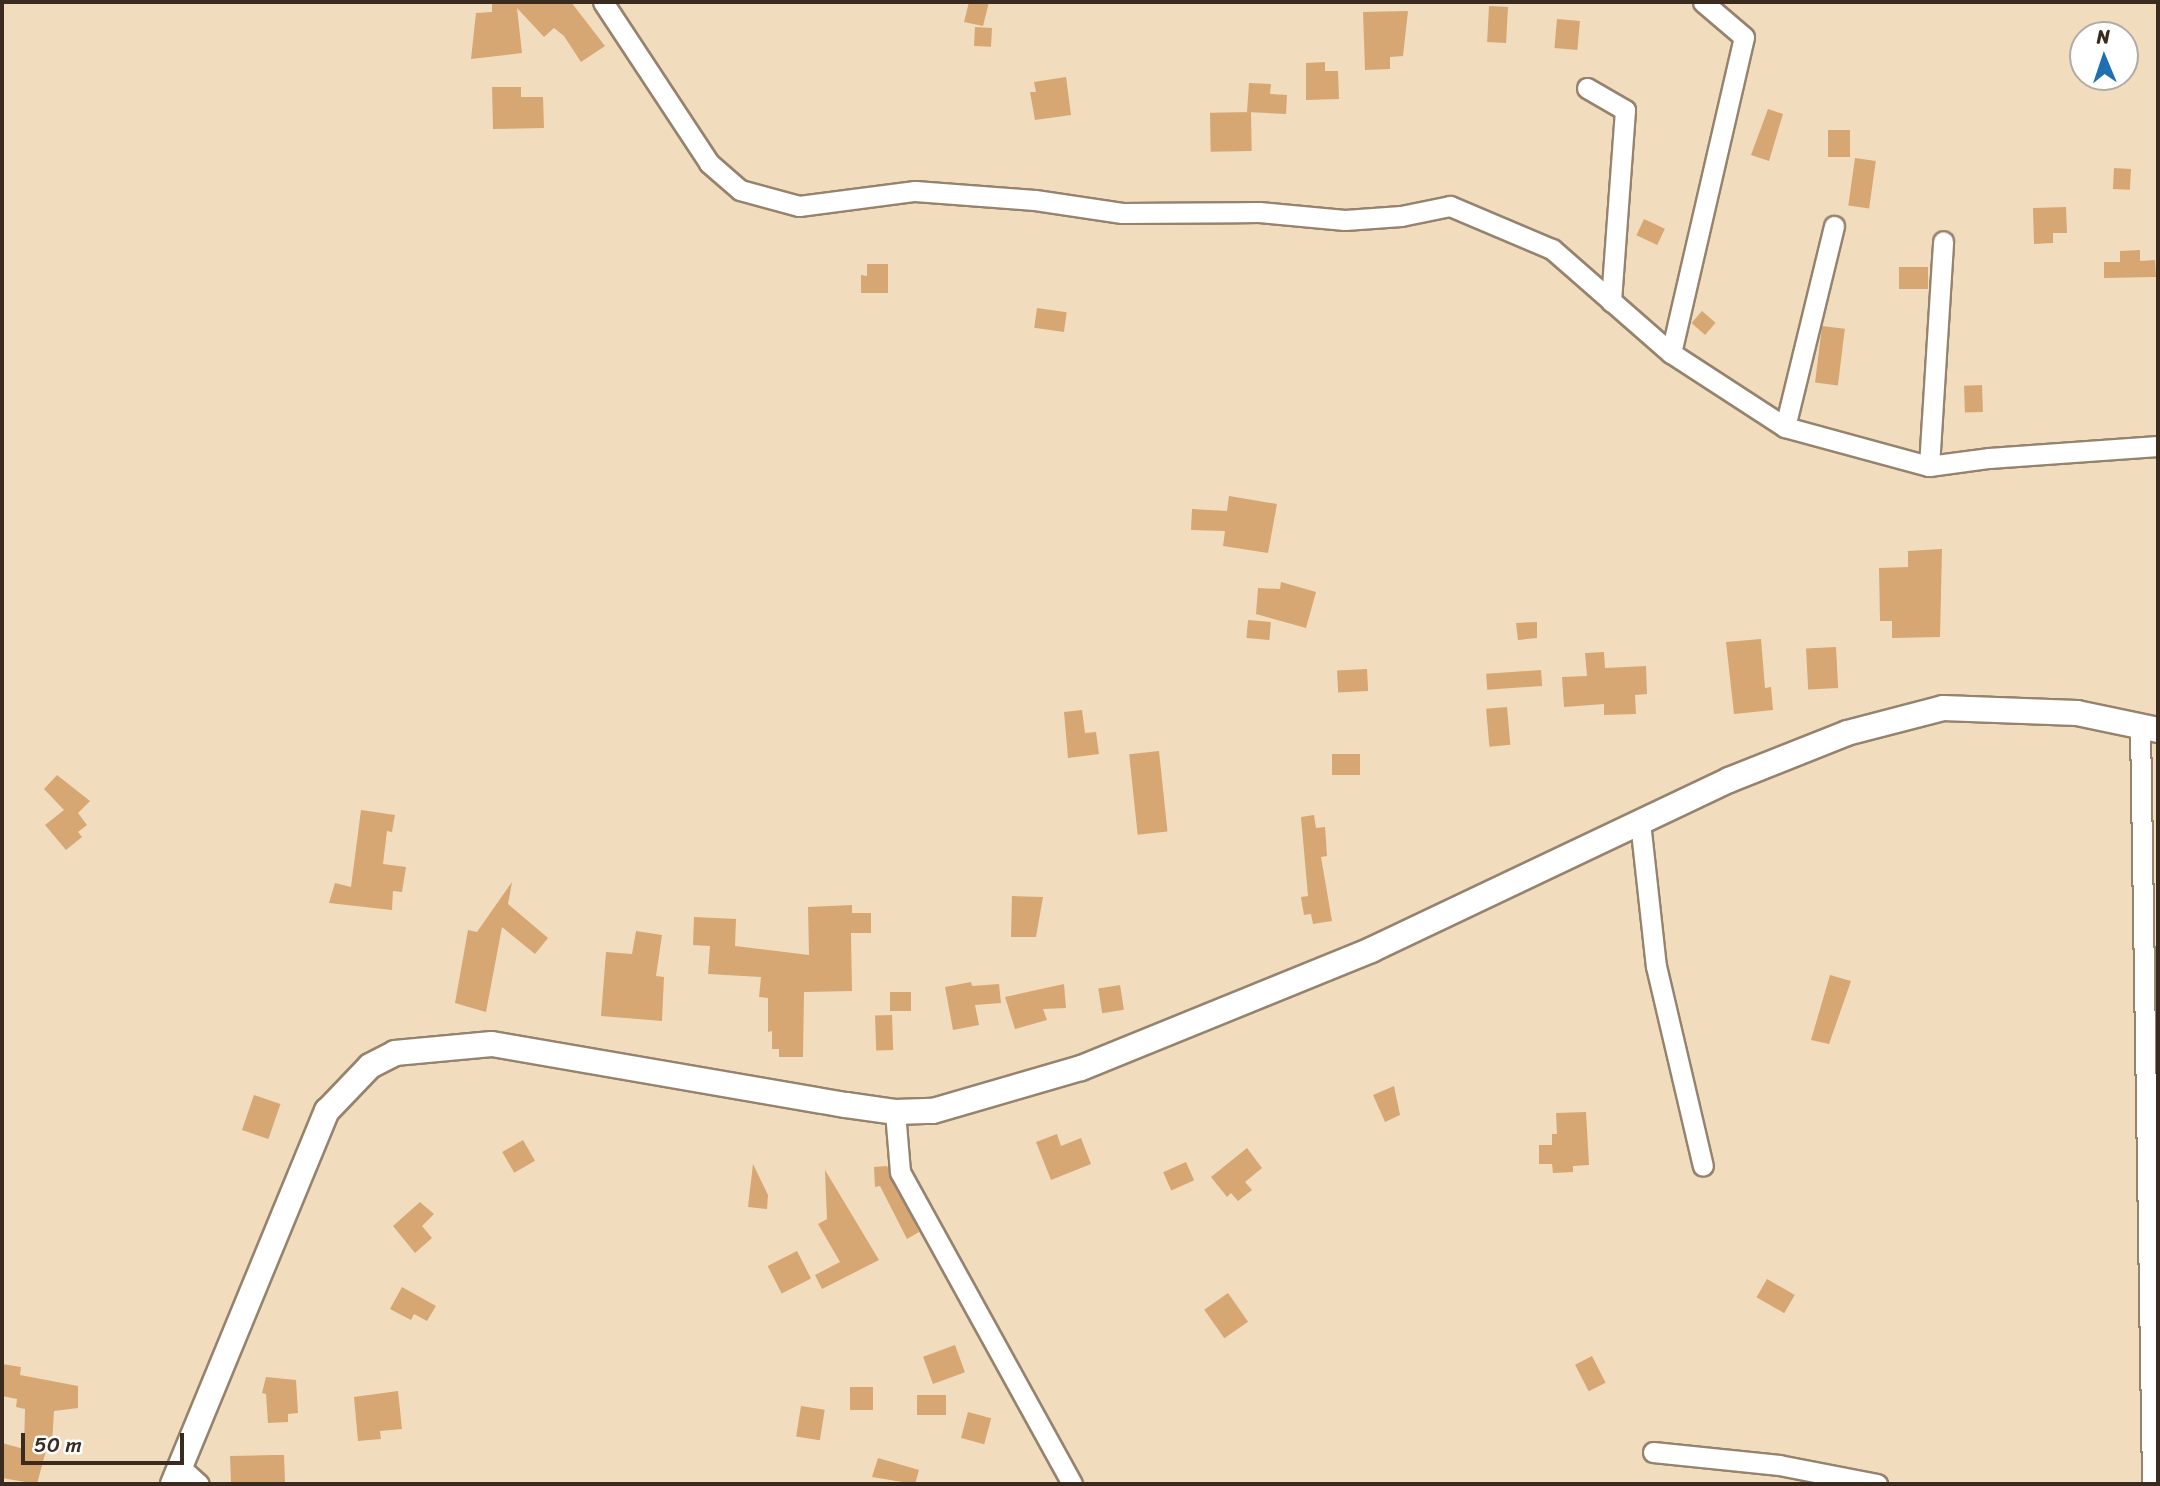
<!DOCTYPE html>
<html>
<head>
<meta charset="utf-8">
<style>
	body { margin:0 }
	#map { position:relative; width:2160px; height:1486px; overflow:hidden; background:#f2dcbe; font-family:Sriracha,sans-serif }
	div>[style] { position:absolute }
	.building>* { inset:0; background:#d6a773; transform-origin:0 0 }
	.roads { filter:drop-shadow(2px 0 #96836e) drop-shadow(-2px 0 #96836e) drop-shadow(0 2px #96836e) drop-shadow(0 -2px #96836e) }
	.minor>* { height:19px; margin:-9.5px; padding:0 9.5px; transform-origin:9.5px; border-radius:9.5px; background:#fff }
	.tertiary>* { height:24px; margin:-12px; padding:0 12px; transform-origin:12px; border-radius:12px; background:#fff }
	span { translate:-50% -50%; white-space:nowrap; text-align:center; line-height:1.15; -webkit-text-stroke:7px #fff; paint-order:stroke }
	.frame { position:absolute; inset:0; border:4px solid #3b2a1e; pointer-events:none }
	.north { position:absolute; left:2069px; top:21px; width:70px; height:70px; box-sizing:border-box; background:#fff; border:2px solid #b1aaa5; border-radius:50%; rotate:358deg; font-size:19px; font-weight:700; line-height:28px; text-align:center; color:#3b2a1e }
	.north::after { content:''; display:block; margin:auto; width:24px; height:32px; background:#1f6fb2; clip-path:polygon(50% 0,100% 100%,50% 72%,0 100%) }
	.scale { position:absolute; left:21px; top:1433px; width:163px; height:32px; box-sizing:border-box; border:4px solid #3b2a1e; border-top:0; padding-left:9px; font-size:21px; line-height:24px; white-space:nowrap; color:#3b2a1e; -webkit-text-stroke:5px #fff; paint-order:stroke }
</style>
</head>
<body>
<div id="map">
	<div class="building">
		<div style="clip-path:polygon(514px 2px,571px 2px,605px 46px,581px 62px,564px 36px,554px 28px,544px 37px,517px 8px,522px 53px,471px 59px,476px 13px,492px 12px,492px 4px)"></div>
		<div style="clip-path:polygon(969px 2px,989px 2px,983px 26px,964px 22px)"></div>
		<div style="left:1489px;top:6px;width:19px;height:36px;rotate:3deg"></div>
		<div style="clip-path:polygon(1408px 11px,1403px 56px,1390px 57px,1390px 69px,1365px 70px,1363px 12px)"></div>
		<div style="left:1557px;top:19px;width:23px;height:29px;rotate:5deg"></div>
		<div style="left:975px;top:27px;width:17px;height:19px;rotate:3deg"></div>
		<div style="clip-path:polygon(1325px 62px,1325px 71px,1338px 71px,1339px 99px,1306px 100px,1306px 63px)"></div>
		<div style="clip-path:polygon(1066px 77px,1071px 115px,1035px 120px,1030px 92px,1036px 92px,1034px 82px)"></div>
		<div style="clip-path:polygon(1249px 83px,1271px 84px,1270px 94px,1287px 95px,1286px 114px,1247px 112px)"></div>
		<div style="clip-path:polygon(492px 87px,521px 87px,521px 97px,543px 97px,544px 128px,493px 129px)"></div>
		<div style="clip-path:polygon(1768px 109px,1783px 114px,1769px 161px,1751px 155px)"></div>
		<div style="left:1251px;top:112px;width:39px;height:41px;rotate:89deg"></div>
		<div style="left:1828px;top:130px;width:22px;height:27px"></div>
		<div style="left:1855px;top:158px;width:21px;height:48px;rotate:8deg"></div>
		<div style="left:2114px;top:168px;width:17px;height:21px;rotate:3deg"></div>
		<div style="clip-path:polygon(2066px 207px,2067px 233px,2053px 233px,2053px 243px,2034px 244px,2033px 208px)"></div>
		<div style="left:1644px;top:219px;width:23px;height:18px;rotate:25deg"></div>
		<div style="clip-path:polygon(2140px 250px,2140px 261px,2155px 260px,2156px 277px,2104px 278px,2104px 262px,2120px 262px,2120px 251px)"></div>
		<div style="clip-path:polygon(867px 264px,888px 264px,888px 293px,861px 293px,861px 275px,867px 276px)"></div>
		<div style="left:1899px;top:267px;width:29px;height:22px"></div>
		<div style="left:1037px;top:308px;width:30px;height:20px;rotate:8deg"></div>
		<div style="left:1702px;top:311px;width:18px;height:16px;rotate:41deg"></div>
		<div style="left:1822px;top:326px;width:23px;height:57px;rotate:7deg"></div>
		<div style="left:1982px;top:385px;width:27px;height:18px;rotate:88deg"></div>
		<div style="clip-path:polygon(1229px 496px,1277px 504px,1268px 553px,1223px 546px,1225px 531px,1191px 530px,1192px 509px,1227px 511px)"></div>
		<div style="clip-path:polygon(1942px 549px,1940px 637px,1892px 638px,1892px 621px,1880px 621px,1879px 568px,1908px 567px,1908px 551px)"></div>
		<div style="clip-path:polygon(1281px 582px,1316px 592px,1306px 628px,1256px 614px,1258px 588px,1280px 589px)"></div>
		<div style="left:1248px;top:620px;width:23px;height:18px;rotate:5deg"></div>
		<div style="clip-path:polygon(1537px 622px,1537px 638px,1518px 640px,1516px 623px)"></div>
		<div style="clip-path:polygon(1761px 639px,1765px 688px,1771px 687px,1773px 710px,1734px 714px,1726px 642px)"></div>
		<div style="left:1836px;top:647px;width:41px;height:30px;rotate:87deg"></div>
		<div style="clip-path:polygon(1604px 652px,1605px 668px,1646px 666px,1647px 694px,1635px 695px,1636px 714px,1604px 715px,1604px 704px,1564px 707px,1562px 677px,1587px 676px,1585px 653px)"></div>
		<div style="left:1367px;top:669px;width:22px;height:30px;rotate:87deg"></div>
		<div style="left:1541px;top:670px;width:16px;height:55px;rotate:86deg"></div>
		<div style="left:1507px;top:707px;width:38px;height:21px;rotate:85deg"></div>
		<div style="clip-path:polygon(1082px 710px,1085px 733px,1096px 732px,1099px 754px,1068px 758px,1064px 712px)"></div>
		<div style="left:1159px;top:751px;width:81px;height:30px;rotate:84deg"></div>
		<div style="left:1332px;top:754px;width:28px;height:21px"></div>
		<div style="clip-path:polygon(57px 775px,90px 801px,78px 813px,87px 825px,78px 832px,82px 837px,66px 850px,45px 825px,64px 810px,44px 789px)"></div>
		<div style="clip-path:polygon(361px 810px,395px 815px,392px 832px,387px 831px,383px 864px,406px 867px,402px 892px,393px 891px,392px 910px,329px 903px,335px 883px,351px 887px)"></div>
		<div style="clip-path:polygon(1314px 815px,1316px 828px,1325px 827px,1327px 856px,1321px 857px,1332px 921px,1313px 924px,1311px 914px,1304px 915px,1301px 897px,1308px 896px,1301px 817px)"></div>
		<div style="clip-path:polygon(512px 882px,508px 904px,548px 938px,535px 954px,502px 927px,486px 1012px,455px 1003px,468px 930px,477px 932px)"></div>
		<div style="clip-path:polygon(1012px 896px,1043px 897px,1036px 937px,1011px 937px)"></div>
		<div style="clip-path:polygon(852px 905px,852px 913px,871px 913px,871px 933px,851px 933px,852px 991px,804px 992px,803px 1057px,779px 1057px,779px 1049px,772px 1049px,772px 1031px,768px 1032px,768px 998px,759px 997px,761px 977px,708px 974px,710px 946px,693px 945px,694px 917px,736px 919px,735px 946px,809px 955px,808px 907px)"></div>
		<div style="clip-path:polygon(636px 931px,662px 935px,656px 976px,664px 977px,662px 1021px,601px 1016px,606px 952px,632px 954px)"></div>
		<div style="clip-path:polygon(1830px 975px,1851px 981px,1829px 1044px,1811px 1040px)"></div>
		<div style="clip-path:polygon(971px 982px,972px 986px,999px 984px,1001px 1003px,975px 1005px,979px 1025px,953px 1030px,945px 987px)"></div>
		<div style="clip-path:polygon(1064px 984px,1066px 1008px,1043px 1009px,1047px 1020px,1015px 1029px,1005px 997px)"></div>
		<div style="left:1120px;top:985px;width:25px;height:22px;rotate:81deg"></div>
		<div style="left:890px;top:992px;width:21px;height:19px"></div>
		<div style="left:892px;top:1015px;width:35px;height:17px;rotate:88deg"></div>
		<div style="clip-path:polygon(1394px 1086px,1400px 1115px,1385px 1122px,1373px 1095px)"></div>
		<div style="left:254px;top:1095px;width:28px;height:37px;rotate:19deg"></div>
		<div style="clip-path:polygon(1586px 1112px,1589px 1165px,1573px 1166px,1573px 1172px,1553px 1173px,1552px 1164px,1539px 1164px,1539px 1145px,1552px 1145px,1552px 1134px,1557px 1134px,1556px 1113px)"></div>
		<div style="clip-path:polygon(1057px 1134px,1061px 1146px,1081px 1138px,1091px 1164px,1051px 1180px,1036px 1142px)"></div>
		<div style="left:523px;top:1140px;width:24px;height:24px;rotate:60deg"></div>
		<div style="clip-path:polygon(1247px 1148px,1262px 1168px,1245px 1182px,1252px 1190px,1238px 1201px,1231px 1193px,1227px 1197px,1211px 1177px)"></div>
		<div style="left:1186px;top:1162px;width:20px;height:25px;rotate:66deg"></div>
		<div style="clip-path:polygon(753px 1164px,768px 1195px,767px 1209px,748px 1207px)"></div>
		<div style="clip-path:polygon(887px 1166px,919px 1232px,907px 1239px,880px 1186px,875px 1187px,874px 1167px)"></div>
		<div style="clip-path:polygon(825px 1170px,879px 1260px,822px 1289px,815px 1275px,840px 1262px,818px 1224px,827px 1219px)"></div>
		<div style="clip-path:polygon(420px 1202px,434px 1214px,422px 1226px,432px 1238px,415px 1253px,393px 1226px)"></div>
		<div style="left:797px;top:1251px;width:31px;height:33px;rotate:63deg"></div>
		<div style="left:1767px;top:1279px;width:32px;height:21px;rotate:30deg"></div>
		<div style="clip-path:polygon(402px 1287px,436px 1306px,427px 1321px,414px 1314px,411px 1320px,390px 1309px)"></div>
		<div style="left:1228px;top:1293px;width:35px;height:29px;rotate:55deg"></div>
		<div style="left:955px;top:1345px;width:29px;height:34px;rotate:70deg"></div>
		<div style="left:1592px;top:1356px;width:30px;height:19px;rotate:63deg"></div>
		<div style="clip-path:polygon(2px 1364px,21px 1367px,20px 1375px,78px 1386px,78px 1408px,54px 1411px,52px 1444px,48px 1443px,37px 1484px,2px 1478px,2px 1443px,24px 1449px,25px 1409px,16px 1407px,17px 1399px,2px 1396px)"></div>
		<div style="clip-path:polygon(266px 1377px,296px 1380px,298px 1413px,288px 1414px,288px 1422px,268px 1423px,266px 1394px,262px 1393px)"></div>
		<div style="left:850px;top:1387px;width:23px;height:23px"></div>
		<div style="clip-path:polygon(398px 1391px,402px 1429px,380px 1431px,381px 1439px,358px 1441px,354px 1397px)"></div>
		<div style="left:946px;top:1395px;width:20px;height:29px;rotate:90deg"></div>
		<div style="left:801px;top:1406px;width:24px;height:31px;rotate:9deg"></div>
		<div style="left:968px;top:1412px;width:24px;height:27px;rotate:15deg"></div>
		<div style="clip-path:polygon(272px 1455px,284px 1455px,285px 1482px,231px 1483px,230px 1456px)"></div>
		<div style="clip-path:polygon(878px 1458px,919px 1470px,915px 1484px,872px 1477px)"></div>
	</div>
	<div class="roads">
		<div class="minor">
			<div style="left:603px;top:2px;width:193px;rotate:56.6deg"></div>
			<div style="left:709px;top:163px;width:41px;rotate:41.1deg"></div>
			<div style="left:740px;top:190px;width:61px;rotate:15.2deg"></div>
			<div style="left:799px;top:206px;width:117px;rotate:-7.4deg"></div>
			<div style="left:915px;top:191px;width:120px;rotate:4.3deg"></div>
			<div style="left:1035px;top:200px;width:88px;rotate:8.5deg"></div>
			<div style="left:1122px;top:213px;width:137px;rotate:-0.4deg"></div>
			<div style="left:1259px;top:212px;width:86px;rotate:5.3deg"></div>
			<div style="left:1345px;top:220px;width:56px;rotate:-4.1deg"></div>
			<div style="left:1401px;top:216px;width:50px;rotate:-11.5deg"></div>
			<div style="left:1450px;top:206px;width:111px;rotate:22.9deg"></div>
			<div style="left:1552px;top:249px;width:158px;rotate:41.2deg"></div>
			<div style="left:1671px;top:353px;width:136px;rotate:33deg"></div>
			<div style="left:1785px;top:427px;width:149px;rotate:15.2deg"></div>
			<div style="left:1929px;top:466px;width:61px;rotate:-7.6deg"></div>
			<div style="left:1989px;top:458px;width:169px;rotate:-4.1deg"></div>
			<div style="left:1587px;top:88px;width:44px;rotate:30.1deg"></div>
			<div style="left:1625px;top:110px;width:192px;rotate:94.2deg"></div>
			<div style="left:1671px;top:353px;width:324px;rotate:-77deg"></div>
			<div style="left:1744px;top:37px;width:54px;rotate:-139.5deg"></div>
			<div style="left:1785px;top:427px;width:207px;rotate:-76.3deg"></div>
			<div style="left:1929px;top:466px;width:225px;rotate:-86.4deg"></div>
			<div style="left:2140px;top:726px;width:758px;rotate:89.09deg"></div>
			<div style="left:1640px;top:822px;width:145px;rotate:83.7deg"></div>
			<div style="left:1656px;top:966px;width:205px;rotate:76.8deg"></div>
			<div style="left:895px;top:1112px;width:60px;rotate:85.2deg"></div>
			<div style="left:900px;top:1172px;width:356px;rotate:61.1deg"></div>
			<div style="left:1653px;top:1452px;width:127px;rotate:5.9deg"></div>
			<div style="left:1779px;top:1465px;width:100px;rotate:11deg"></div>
			<div style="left:181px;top:1468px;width:24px;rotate:42deg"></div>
		</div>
		<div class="tertiary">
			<div style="left:173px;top:1484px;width:404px;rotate:-67.6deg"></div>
			<div style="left:327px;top:1111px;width:62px;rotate:-46.3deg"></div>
			<div style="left:370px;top:1066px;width:28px;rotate:-27deg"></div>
			<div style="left:395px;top:1053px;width:97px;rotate:-5.3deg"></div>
			<div style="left:492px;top:1044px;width:359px;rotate:9.8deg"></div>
			<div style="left:846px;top:1105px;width:49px;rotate:8.1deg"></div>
			<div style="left:895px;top:1112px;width:38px;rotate:-2deg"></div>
			<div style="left:933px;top:1111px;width:154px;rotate:-16.2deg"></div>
			<div style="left:1081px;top:1068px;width:313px;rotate:-22.1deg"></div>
			<div style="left:1371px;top:950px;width:396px;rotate:-25.4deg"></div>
			<div style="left:1729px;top:780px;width:127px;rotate:-21.7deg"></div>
			<div style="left:1847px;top:733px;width:99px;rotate:-14.6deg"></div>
			<div style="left:1943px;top:708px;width:134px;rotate:2.1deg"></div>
			<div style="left:2077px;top:713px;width:83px;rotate:11.9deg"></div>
		</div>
	</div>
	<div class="frame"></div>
	<div class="north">N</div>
	<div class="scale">50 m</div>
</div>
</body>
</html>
